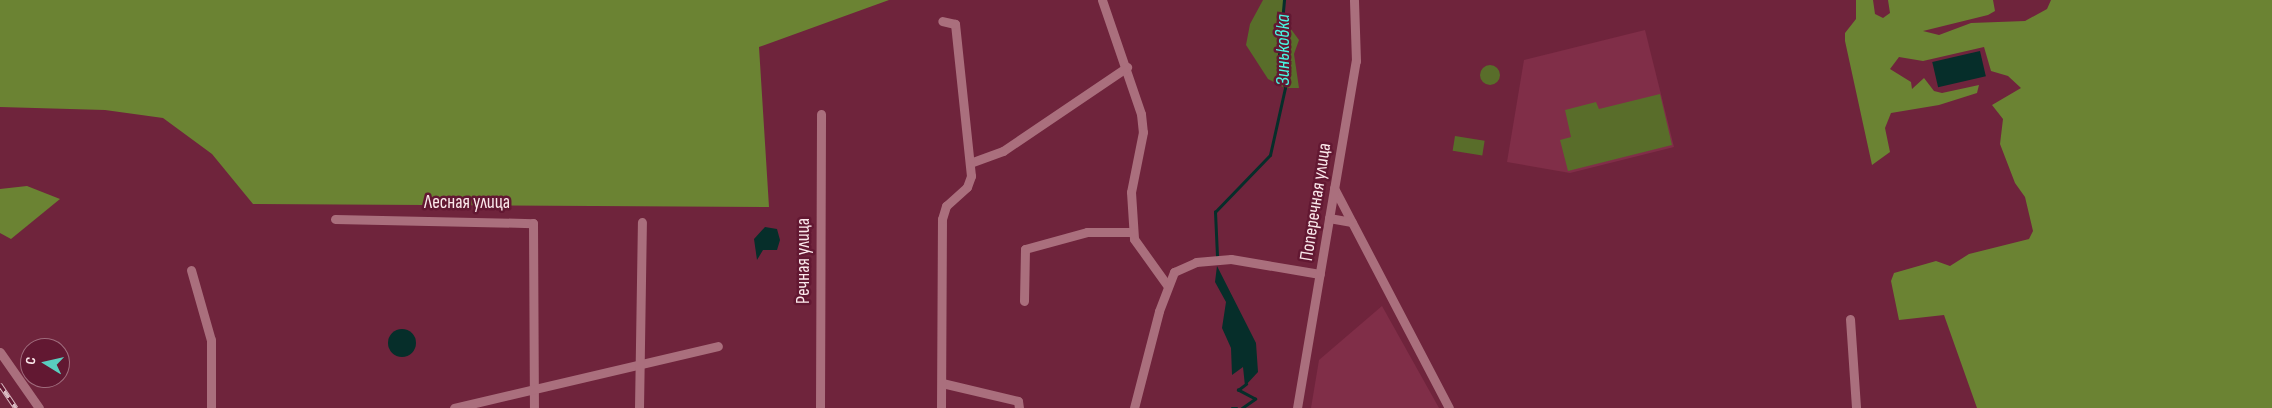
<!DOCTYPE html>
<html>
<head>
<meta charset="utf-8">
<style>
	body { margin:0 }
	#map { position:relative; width:2272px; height:408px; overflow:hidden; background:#6f243c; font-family:"Sofia Sans Condensed",sans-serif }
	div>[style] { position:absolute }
	.built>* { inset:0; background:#802e48 }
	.green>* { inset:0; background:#596d2a; transform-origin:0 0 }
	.round { border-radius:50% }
	.forest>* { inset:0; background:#6b8333 }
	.water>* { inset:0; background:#062e2a; transform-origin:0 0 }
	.stream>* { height:2.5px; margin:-1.25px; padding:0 1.25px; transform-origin:1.25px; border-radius:1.25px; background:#062e2a }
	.street>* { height:9px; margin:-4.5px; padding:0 4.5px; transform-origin:4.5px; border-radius:4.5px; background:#aa6f7d }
	.rail>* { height:4.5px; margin-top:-2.25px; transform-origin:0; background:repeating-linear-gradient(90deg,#621832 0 8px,#dbbbc3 0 16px); box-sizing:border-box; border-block:1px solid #dbbbc3 }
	span { translate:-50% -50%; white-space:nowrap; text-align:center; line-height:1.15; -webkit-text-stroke:5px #621832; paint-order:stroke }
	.street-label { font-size:19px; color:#fbe8eb }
	.water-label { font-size:20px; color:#48f6e2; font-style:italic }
	.north { position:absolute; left:20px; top:338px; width:50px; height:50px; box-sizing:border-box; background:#621832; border:1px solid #9f6b7c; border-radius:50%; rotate:279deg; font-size:14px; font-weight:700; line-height:20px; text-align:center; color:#fbe8eb }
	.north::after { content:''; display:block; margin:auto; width:18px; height:22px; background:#59cebf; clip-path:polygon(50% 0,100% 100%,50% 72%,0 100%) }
</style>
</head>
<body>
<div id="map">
	<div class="built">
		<div style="clip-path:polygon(1645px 30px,1674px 147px,1570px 173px,1507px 162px,1524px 60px)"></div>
		<div style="clip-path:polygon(1382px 306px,1439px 408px,1311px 408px,1319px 360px)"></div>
	</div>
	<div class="green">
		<div style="clip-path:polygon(1263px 0,1284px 0,1282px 17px,1299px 40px,1294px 54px,1299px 88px,1285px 88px,1268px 79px,1246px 45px,1250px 24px)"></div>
		<div class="round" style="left:1480px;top:65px;width:20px;height:20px"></div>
		<div style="clip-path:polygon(1660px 94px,1672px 145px,1568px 171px,1560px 140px,1571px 137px,1565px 110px,1596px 102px,1599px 109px)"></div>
		<div style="left:1455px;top:136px;width:30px;height:15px;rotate:9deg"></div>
	</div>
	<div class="forest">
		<div style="clip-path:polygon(0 0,889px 0,759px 47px,769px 207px,253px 204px,212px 154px,163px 118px,105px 110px,0 107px)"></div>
		<div style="clip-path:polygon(1856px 0,1873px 0,1875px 14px,1883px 18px,1890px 13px,1888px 0,1993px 0,1995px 11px,1988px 15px,1923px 31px,1939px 35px,1971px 23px,2025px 21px,2047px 9px,2051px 0,2272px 0,2272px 408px,1977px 408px,1944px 315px,1899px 320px,1891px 281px,1894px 273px,1936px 261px,1950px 266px,1969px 254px,2029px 239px,2033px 231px,2025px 197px,2015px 183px,2000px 144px,2003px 119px,1992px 105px,2021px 88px,2008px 76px,1991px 71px,1984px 47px,1923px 61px,1899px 57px,1890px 69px,1911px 82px,1912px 89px,1924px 78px,1934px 91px,1942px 93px,1979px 85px,1977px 93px,1939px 105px,1891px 113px,1885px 128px,1890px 152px,1872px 165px,1845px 41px,1845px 33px,1856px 19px)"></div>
		<div style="clip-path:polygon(27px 186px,60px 199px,11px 239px,0 233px,0 189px)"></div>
	</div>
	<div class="water">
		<div style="left:1980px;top:51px;width:26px;height:49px;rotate:77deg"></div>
		<div style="clip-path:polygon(765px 227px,777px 229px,780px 240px,777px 250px,763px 250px,757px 260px,754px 239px)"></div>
		<div style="clip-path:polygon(1217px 266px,1256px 343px,1258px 372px,1245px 386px,1243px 367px,1232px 375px,1231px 348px,1222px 328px,1226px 302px,1215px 282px)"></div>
		<div class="round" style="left:388px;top:329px;width:28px;height:28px"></div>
	</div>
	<div class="stream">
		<div style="left:1217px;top:256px;width:44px;rotate:-92.6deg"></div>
		<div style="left:1215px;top:212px;width:79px;rotate:-46deg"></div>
		<div style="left:1270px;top:155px;width:69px;rotate:-77.4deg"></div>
		<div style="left:1285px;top:88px;width:34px;rotate:-100deg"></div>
		<div style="left:1279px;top:55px;width:55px;rotate:-84.8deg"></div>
		<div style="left:1232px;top:408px;width:5px"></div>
		<div style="left:1242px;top:408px;width:16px;rotate:-35deg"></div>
		<div style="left:1255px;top:399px;width:19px;rotate:-152deg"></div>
		<div style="left:1238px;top:390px;width:10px;rotate:-37deg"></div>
	</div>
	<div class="street">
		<div style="left:1102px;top:0;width:120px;rotate:71.1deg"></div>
		<div style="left:1141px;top:114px;width:18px;rotate:84deg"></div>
		<div style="left:1143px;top:132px;width:61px;rotate:101.3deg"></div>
		<div style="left:1131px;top:192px;width:47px;rotate:86.3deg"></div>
		<div style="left:1134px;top:239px;width:57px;rotate:54.3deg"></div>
		<div style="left:970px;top:163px;width:35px;rotate:-20deg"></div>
		<div style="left:1003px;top:151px;width:150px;rotate:-34.1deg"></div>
		<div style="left:1334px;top:188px;width:248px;rotate:62.4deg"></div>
		<div style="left:1329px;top:218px;width:23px;rotate:10deg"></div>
		<div style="left:335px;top:219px;width:198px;rotate:1.2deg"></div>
		<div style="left:533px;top:223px;width:185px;rotate:89.7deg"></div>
		<div style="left:191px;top:270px;width:73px;rotate:74.1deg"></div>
		<div style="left:211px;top:340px;width:68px;rotate:90deg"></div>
		<div style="left:1024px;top:301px;width:52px;rotate:-88.9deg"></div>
		<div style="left:1025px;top:249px;width:64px;rotate:-15.3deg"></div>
		<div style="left:1087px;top:232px;width:46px"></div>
		<div style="left:1850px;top:319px;width:89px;rotate:86.1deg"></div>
		<div style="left:0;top:352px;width:68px;rotate:55.1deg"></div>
		<div style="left:942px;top:383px;width:78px;rotate:13.3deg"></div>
		<div style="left:1018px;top:401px;width:7px;rotate:82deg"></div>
		<div style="left:454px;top:408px;width:271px;rotate:-13.2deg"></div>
		<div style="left:639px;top:408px;width:186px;rotate:-89.1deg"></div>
		<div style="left:820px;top:408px;width:294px;rotate:-89.8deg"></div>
		<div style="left:941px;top:408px;width:189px;rotate:-89.7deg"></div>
		<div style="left:942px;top:219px;width:14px;rotate:-73deg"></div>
		<div style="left:946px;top:206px;width:28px;rotate:-42deg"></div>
		<div style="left:967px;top:187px;width:12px;rotate:-70deg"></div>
		<div style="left:971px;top:176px;width:153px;rotate:-96deg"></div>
		<div style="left:955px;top:24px;width:13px;rotate:-167deg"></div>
		<div style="left:1134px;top:408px;width:100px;rotate:-75.5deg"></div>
		<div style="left:1159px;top:311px;width:42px;rotate:-69deg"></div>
		<div style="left:1174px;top:272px;width:24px;rotate:-24deg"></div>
		<div style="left:1196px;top:262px;width:35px;rotate:-5deg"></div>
		<div style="left:1231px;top:259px;width:90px;rotate:9.6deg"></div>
		<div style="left:1297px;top:408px;width:352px;rotate:-80.4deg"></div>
		<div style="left:1356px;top:61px;width:61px;rotate:-91.9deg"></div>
	</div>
	<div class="rail">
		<div style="left:0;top:384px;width:29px;rotate:56deg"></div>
	</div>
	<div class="street-label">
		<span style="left:1316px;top:202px;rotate:-81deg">Поперечная улица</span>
		<span style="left:467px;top:203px">Лесная улица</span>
		<span style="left:804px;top:261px;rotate:-90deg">Речная улица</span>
	</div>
	<div class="water-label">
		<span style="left:1283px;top:50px;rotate:-90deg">Зиньковка</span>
	</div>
	<div class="north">С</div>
</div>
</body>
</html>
